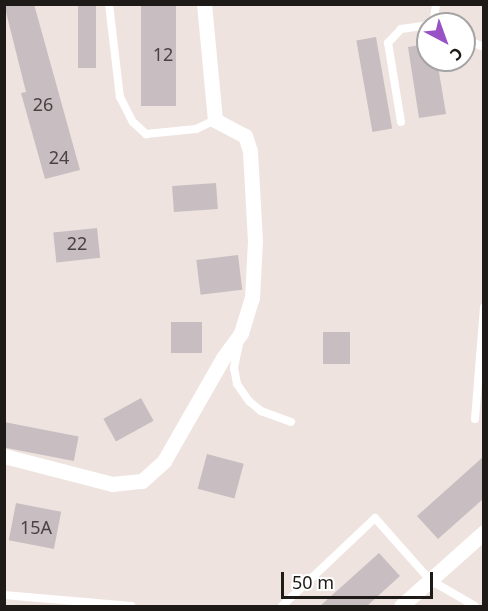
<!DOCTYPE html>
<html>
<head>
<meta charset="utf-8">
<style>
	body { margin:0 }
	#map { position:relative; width:488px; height:611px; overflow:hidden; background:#eee3df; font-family:"Noto Sans",sans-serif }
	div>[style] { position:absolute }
	.building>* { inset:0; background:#c8bec2; transform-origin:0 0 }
	.lane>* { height:8px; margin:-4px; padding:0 4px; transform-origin:4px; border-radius:4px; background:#fff }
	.street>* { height:15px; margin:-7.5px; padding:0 7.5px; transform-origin:7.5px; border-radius:7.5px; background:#fff }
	span { translate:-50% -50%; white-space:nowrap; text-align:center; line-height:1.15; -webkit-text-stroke:4.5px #fff; paint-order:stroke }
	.number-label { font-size:18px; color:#484342 }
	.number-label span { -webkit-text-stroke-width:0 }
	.frame { position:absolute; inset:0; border:6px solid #1e1a18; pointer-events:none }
	.north { position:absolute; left:416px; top:12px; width:60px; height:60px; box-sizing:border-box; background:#fff; border:2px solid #a5a3a3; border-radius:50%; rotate:139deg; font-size:16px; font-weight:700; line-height:24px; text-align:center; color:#1e1a18 }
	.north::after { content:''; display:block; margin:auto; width:21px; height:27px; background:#9852c6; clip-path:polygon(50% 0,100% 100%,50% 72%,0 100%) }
	.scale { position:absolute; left:281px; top:572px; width:152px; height:27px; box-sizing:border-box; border:3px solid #1e1a18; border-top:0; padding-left:8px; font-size:18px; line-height:21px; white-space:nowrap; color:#1e1a18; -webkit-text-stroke:4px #fff; paint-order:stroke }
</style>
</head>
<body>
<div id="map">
	<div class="building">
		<div style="clip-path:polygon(4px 4px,34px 4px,80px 170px,45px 179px,21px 93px,26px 92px)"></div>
		<div style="left:78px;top:4px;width:18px;height:64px"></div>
		<div style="left:141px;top:4px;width:35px;height:102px"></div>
		<div style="left:376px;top:37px;width:93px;height:20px;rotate:80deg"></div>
		<div style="clip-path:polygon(428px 44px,428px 60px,437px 60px,446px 114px,419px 118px,408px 47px)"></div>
		<div style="left:216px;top:183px;width:26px;height:44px;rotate:86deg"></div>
		<div style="left:97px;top:228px;width:30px;height:44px;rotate:84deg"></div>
		<div style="left:238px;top:255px;width:35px;height:42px;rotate:83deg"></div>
		<div style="left:171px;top:322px;width:31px;height:31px"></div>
		<div style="left:323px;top:332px;width:27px;height:32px"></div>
		<div style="left:141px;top:398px;width:26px;height:43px;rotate:61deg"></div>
		<div style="left:4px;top:422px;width:76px;height:25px;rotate:11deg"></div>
		<div style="left:207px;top:454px;width:38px;height:36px;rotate:15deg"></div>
		<div style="clip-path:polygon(483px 457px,483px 499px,438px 539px,417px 516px)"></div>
		<div style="left:16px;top:503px;width:46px;height:38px;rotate:11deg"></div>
		<div style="clip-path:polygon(379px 553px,400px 576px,367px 606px,320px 606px)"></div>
	</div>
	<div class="lane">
		<div style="left:109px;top:4px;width:94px;rotate:83.3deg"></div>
		<div style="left:120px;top:97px;width:28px;rotate:63deg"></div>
		<div style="left:133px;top:122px;width:18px;rotate:43deg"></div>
		<div style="left:146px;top:134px;width:50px;rotate:-5.7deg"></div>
		<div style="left:196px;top:129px;width:21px;rotate:-25deg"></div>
		<div style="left:433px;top:24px;width:20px;rotate:-81deg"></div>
		<div style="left:464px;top:39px;width:22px;rotate:22deg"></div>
		<div style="left:401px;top:122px;width:80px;rotate:-99.3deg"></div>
		<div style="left:388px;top:43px;width:19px;rotate:-47deg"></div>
		<div style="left:401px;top:29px;width:27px;rotate:-8deg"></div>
		<div style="left:239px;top:344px;width:25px;rotate:102deg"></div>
		<div style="left:234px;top:368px;width:16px;rotate:79deg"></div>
		<div style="left:237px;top:384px;width:21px;rotate:55deg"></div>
		<div style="left:249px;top:401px;width:16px;rotate:40deg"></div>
		<div style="left:261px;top:411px;width:32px;rotate:20deg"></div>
		<div style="left:475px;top:419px;width:112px;rotate:-85.4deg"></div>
		<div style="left:4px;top:595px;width:128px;rotate:4.9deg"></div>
		<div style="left:282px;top:606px;width:128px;rotate:-43.4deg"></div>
		<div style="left:375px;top:518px;width:83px;rotate:48.4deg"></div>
		<div style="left:430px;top:580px;width:52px;rotate:30deg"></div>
	</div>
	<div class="street">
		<div style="left:4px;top:456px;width:112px;rotate:14.5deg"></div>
		<div style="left:112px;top:484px;width:30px;rotate:-6deg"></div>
		<div style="left:142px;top:481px;width:30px;rotate:-42deg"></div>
		<div style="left:164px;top:461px;width:119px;rotate:-60.2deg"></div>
		<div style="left:223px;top:358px;width:31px;rotate:-54deg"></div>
		<div style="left:241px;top:333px;width:37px;rotate:-73deg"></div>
		<div style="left:252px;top:298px;width:57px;rotate:-87deg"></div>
		<div style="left:255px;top:241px;width:90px;rotate:-93.2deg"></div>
		<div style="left:250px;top:151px;width:16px;rotate:-108deg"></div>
		<div style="left:245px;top:136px;width:34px;rotate:-152deg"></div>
		<div style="left:215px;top:120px;width:117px;rotate:-95.4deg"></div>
		<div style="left:401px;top:606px;width:111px;rotate:-41.7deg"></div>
	</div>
	<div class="number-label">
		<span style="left:163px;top:54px">12</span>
		<span style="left:43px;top:104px">26</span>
		<span style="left:59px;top:157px">24</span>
		<span style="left:77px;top:243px">22</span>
		<span style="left:36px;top:527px">15А</span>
	</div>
	<div class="frame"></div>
	<div class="north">С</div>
	<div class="scale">50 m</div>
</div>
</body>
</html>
